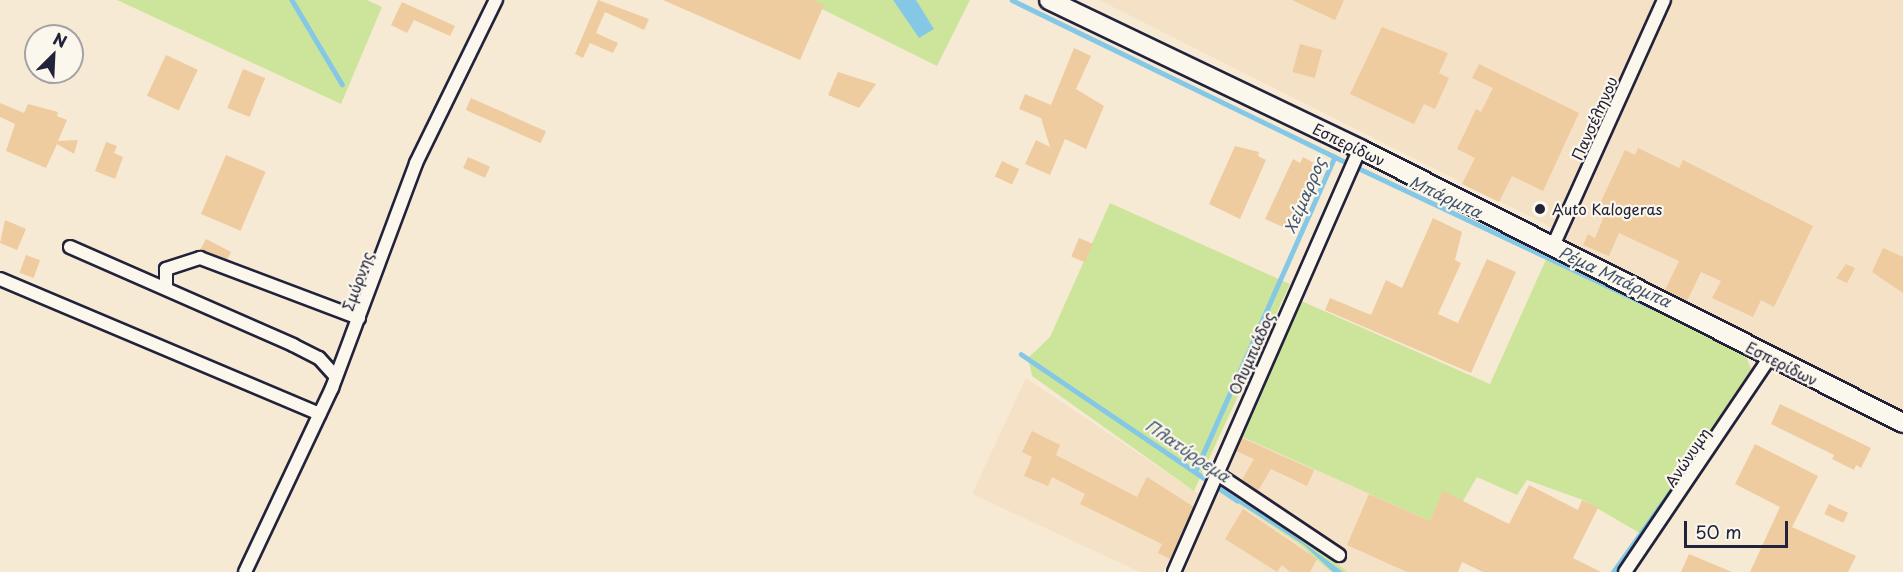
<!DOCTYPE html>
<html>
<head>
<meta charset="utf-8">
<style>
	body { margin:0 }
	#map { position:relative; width:1903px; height:572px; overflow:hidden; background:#f7ead5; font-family:"Playpen Sans",sans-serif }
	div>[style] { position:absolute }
	.built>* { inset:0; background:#f5e1c5 }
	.green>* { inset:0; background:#cde59a }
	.water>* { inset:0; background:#85c8e6 }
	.stream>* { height:4.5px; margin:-2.25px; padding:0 2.25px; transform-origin:2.25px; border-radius:2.25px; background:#85c8e6 }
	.building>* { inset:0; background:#efcba0; transform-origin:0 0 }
	.roads { filter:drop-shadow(2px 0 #22223b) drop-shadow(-2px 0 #22223b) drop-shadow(0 2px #22223b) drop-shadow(0 -2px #22223b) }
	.street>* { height:12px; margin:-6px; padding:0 6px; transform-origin:6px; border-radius:6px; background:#fbf7ec }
	.secondary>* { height:18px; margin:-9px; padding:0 9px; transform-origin:9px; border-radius:9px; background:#fbf7ec }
	.dots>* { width:16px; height:16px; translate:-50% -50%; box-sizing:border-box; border:3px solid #fbf7ec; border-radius:50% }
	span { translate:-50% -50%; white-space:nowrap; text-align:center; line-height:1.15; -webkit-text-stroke:4.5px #fbf7ec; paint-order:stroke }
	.street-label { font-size:15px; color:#22223b }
	.poi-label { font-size:15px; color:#22223b }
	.left { translate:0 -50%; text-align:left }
	.water-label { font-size:16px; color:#40546e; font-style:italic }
	.north { position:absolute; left:24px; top:24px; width:60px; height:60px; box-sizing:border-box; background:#fbf7ec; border:2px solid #a4a2a5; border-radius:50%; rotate:24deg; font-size:16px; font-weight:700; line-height:24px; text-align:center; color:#22223b }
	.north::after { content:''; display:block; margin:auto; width:21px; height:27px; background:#22223b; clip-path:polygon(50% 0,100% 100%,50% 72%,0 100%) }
	.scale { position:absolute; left:1684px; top:521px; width:104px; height:27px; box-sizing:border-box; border:3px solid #22223b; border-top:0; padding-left:8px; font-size:18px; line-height:21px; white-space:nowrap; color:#22223b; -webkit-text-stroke:4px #fbf7ec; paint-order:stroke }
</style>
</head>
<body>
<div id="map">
	<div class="built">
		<div style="clip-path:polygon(1099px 0,1903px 0,1903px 411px,1556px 239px,1559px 231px)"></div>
		<div style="clip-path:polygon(1026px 378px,1200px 495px,1163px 572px,1140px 572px,972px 494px)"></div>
		<div style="clip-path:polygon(1238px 435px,1430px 521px,1407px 572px,1348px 572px,1336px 562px,1341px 549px,1232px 478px,1225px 466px)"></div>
		<div style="clip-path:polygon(1215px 488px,1298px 543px,1331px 572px,1181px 572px)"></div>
	</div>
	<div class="green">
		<div style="clip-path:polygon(117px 0,367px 0,382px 7px,341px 104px)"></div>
		<div style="clip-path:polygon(804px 0,970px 0,937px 66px)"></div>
		<div style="clip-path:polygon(1110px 203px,1290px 284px,1194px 491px,1032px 376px,1028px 358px,1050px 337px)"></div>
		<div style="clip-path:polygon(1548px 255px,1744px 351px,1751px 369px,1643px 535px,1583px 500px,1527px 480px,1517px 495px,1477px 477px,1463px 501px,1430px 521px,1238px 435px,1299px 300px,1490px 384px)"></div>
		<div style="clip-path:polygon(1215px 488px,1292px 528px,1348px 572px,1331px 572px,1298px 543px)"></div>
	</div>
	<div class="water">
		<div style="clip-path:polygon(893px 0,916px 0,934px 29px,919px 38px)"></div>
		<div style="clip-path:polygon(1215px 488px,1258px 509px,1343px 572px,1333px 572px,1304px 545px)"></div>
	</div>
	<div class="stream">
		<div style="left:292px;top:0;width:98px;rotate:59.2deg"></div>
		<div style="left:1012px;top:0;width:359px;rotate:25.9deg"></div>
		<div style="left:1335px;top:157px;width:343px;rotate:113.9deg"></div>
		<div style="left:1335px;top:157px;width:354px;rotate:25.3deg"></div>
		<div style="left:1021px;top:354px;width:261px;rotate:34.1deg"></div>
		<div style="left:1613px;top:572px;width:162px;rotate:-54.5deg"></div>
	</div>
	<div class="building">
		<div style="clip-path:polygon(598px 0,649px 19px,644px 30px,605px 12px,596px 33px,618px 43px,613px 53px,590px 43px,583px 58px,575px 54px)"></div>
		<div style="clip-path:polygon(663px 0,813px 0,824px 5px,800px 60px)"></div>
		<div style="clip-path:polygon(1292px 0,1344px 0,1335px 20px)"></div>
		<div style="clip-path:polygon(402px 2px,455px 26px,450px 36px,414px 20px,407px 33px,391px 25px)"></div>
		<div style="clip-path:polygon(1382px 27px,1448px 53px,1439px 73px,1449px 78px,1435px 109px,1424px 104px,1414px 124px,1350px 94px)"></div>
		<div style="left:1300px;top:44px;width:23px;height:29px;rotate:15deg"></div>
		<div style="clip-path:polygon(1074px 48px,1091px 56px,1076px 89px,1104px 106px,1086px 149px,1065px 139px,1050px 175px,1025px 164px,1036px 140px,1050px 147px,1041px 118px,1019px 109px,1025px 94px,1051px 105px)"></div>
		<div style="left:166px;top:55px;width:35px;height:45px;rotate:25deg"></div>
		<div style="clip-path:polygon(1479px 64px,1579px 113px,1543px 191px,1512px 176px,1499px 202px,1462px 184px,1475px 158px,1457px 149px,1476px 109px,1481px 112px,1493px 88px,1472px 78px)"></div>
		<div style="left:243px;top:69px;width:24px;height:42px;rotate:22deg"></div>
		<div style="clip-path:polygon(838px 72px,876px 84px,859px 108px,828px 95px)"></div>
		<div style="left:471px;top:98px;width:82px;height:13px;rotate:24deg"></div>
		<div style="clip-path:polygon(0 103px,24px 113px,28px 104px,58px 112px,57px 116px,67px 120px,58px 141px,78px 140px,74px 154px,57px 144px,46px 168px,6px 151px,15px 124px,0 117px)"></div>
		<div style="clip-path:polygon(106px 142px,117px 146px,114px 153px,123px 157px,115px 179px,95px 171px)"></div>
		<div style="clip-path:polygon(1235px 146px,1259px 152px,1258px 156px,1266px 160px,1240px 219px,1209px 204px)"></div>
		<div style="clip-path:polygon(1638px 148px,1679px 168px,1683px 160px,1813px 226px,1774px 307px,1761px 300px,1753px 317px,1712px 298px,1721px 281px,1701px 272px,1687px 301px,1665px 290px,1679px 261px,1619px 233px,1609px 256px,1583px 245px,1588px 234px,1595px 238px,1604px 216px,1596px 212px,1625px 150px,1635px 155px)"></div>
		<div style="left:226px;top:155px;width:43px;height:64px;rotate:23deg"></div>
		<div style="left:468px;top:157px;width:24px;height:12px;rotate:24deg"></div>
		<div style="clip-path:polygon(1303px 157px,1314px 163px,1312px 168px,1317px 171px,1290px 230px,1265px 219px,1293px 159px,1300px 163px)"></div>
		<div style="left:1002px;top:161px;width:19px;height:17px;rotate:25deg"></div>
		<div style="clip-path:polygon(1433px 218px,1462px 232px,1455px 260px,1461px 263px,1438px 314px,1458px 323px,1487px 259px,1516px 272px,1471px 373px,1325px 310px,1330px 298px,1371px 315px,1386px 280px,1402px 288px)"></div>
		<div style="clip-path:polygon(5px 220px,26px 229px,17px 250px,0 243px)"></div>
		<div style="left:1079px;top:238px;width:15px;height:20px;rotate:23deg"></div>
		<div style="clip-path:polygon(206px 239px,231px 252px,227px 260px,200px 250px)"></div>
		<div style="clip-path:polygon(1883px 248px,1903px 257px,1903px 293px,1872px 272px)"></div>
		<div style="left:26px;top:255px;width:15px;height:19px;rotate:20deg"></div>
		<div style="clip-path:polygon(1846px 264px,1855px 268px,1847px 283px,1836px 278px)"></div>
		<div style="clip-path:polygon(1780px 404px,1871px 448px,1861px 468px,1856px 465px,1854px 470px,1832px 459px,1834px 455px,1771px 424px)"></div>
		<div style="clip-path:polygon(1032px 431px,1060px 445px,1056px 455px,1137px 497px,1147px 477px,1194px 507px,1170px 559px,1158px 553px,1162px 544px,1080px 504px,1085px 494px,1052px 477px,1048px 486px,1024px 476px,1032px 457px,1022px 452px)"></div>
		<div style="clip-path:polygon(1242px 438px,1314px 470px,1307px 486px,1271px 469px,1258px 491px,1242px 480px,1254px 459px,1236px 451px)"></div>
		<div style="clip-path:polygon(1755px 444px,1818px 476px,1792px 527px,1856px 556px,1848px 572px,1750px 572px,1780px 507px,1735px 484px)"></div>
		<div style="clip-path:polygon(1529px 485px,1578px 510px,1582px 500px,1598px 508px,1573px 558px,1601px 572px,1483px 572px,1462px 562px,1458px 572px,1407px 572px,1347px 545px,1369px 494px,1430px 521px,1443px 491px,1509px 524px)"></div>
		<div style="left:1829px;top:504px;width:21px;height:11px;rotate:25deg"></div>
		<div style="clip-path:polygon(1243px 509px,1317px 559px,1310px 572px,1290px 572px,1282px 565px,1277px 572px,1225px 539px)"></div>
		<div style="clip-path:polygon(1689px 554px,1732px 572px,1681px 572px)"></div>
	</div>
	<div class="roads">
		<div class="street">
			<div style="left:70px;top:247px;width:244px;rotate:23.7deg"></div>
			<div style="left:293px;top:345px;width:29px;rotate:27deg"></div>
			<div style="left:319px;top:358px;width:25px;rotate:48deg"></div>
			<div style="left:1552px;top:248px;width:272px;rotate:-65.7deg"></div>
			<div style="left:0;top:279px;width:347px;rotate:22.9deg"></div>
			<div style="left:166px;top:288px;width:19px;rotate:-90deg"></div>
			<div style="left:166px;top:269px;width:36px;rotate:-18deg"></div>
			<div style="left:200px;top:258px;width:170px;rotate:20.7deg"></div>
			<div style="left:1216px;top:473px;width:148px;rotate:33.7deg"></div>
			<div style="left:245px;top:572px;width:204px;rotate:-64.7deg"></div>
			<div style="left:332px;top:388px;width:240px;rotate:-69.5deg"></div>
			<div style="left:416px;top:163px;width:182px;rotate:-63.9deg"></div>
			<div style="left:1174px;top:572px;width:462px;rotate:-66.3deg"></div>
			<div style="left:1625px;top:572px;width:259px;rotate:-56deg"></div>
		</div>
		<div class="secondary">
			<div style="left:1049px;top:0;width:345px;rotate:25.6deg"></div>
			<div style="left:1360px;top:149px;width:608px;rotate:26.78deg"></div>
		</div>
	</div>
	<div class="dots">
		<div style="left:1540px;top:209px;background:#22223b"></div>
	</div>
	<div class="street-label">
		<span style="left:1594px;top:118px;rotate:-66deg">Πανσέληνου</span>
		<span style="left:1349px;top:144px;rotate:26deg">Εσπερίδων</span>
		<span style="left:357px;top:281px;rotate:-70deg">Σμύρνης</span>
		<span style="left:1251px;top:353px;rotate:-66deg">Ολυμπιάδος</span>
		<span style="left:1782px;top:363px;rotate:27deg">Εσπερίδων</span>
		<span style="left:1687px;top:457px;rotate:-56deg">Ανώνυμη</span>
	</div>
	<div class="poi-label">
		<span class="left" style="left:1552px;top:209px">Auto Kalogeras</span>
	</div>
	<div class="water-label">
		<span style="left:1304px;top:195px;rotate:-67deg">Χείμαρρος</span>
		<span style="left:1446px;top:196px;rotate:25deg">Μπάρμπα</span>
		<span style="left:1615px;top:276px;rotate:25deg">Ρέμα Μπάρμπα</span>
		<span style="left:1188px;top:450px;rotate:34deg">Πλατύρρεμα</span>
	</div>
	<div class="north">N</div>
	<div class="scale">50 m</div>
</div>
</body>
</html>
